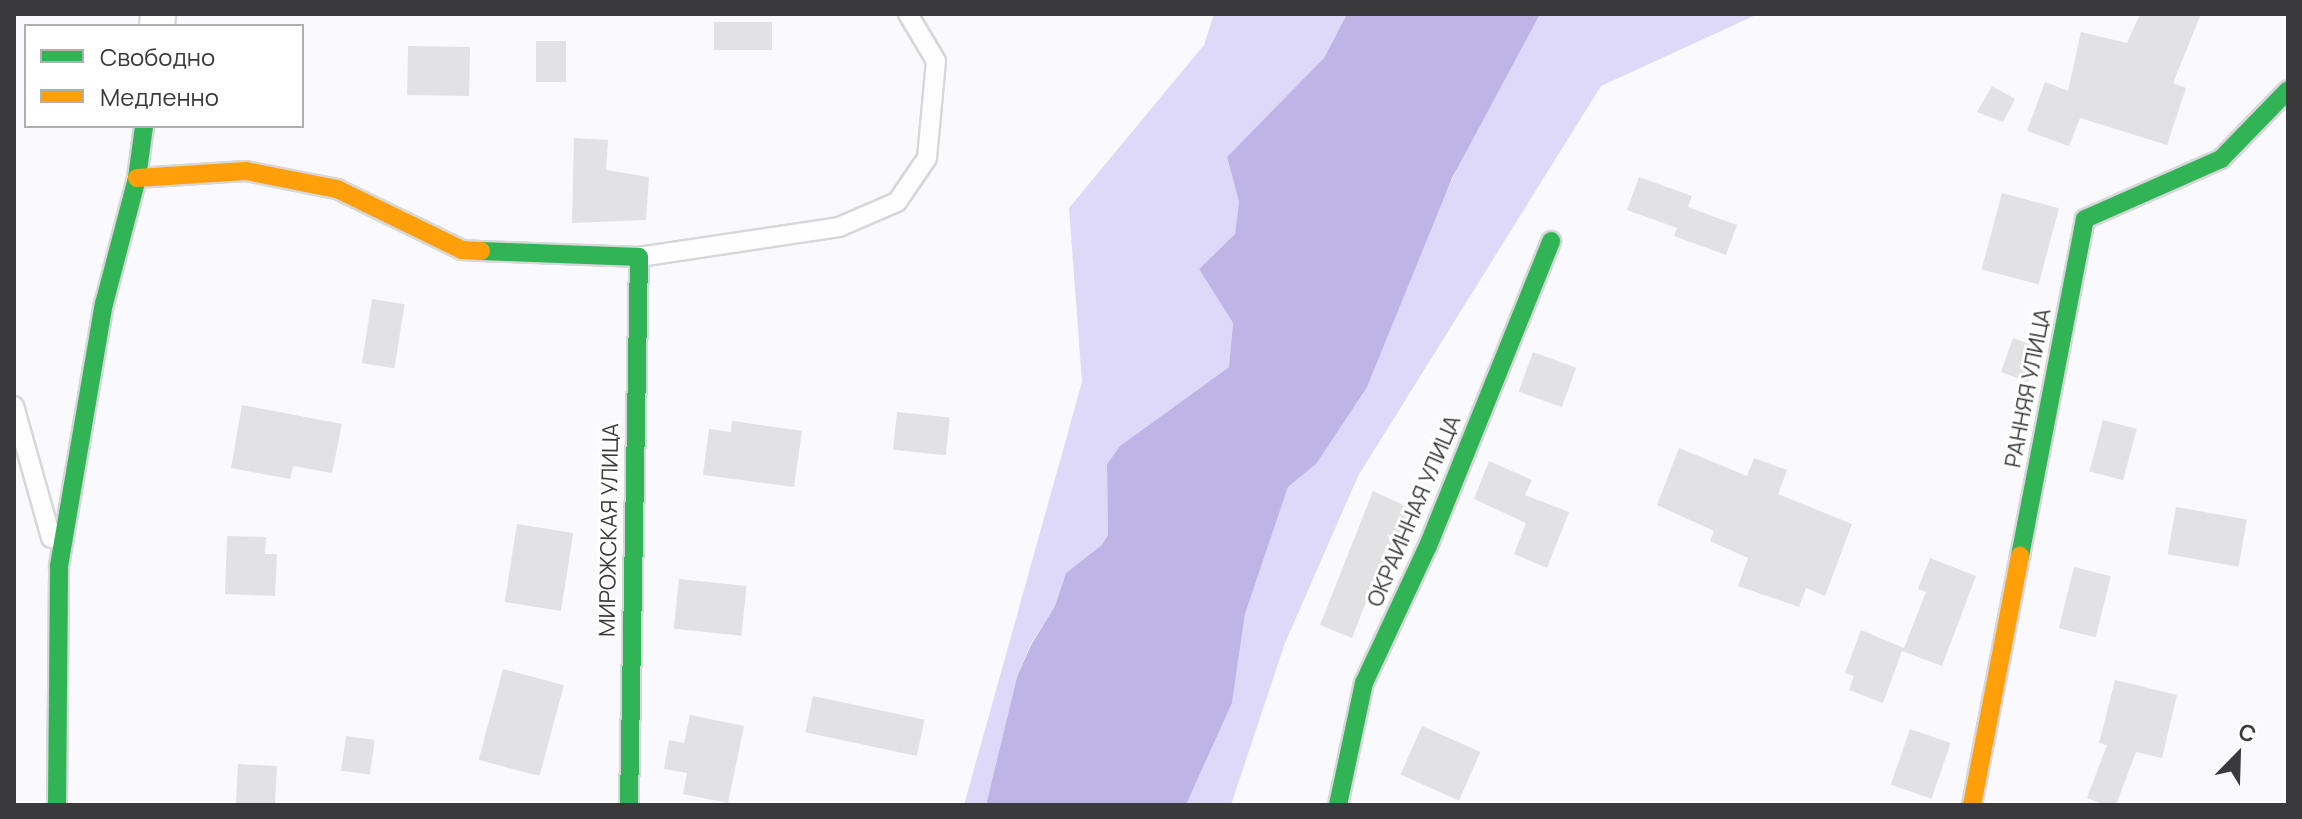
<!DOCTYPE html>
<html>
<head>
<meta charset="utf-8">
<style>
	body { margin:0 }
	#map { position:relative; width:2302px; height:819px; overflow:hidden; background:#faf9fd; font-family:Manrope,sans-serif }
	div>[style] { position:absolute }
	.green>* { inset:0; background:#ded8f9 }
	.water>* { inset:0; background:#beb4e6 }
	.building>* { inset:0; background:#e2e2e5; transform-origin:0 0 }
	.roads { filter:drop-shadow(2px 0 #d7d7da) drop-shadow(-2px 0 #d7d7da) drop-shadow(0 2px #d7d7da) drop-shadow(0 -2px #d7d7da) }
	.lane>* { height:18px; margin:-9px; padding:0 9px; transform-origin:9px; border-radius:9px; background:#fefeff }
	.street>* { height:34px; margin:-17px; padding:0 17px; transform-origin:17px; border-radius:17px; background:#fefeff }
	.fast>* { height:18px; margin:-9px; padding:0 9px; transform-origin:9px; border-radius:9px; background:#30b455 }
	.slow>* { height:18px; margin:-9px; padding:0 9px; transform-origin:9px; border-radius:9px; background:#ff9f0a }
	span { translate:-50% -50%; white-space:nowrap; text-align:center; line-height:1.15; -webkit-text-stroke:6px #fff; paint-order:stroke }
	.street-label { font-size:22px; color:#3a393c }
	.frame { position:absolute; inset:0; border:16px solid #3a393c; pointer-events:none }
	.legend { position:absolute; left:24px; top:24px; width:280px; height:104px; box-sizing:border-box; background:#fff; border:2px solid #b0b0b1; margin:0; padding:10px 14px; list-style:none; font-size:24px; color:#3a393c }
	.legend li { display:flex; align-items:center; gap:16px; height:40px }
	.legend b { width:40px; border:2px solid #b0b0b1 }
	.north { position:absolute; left:2198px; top:715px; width:80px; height:80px; -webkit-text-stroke:6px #fff; paint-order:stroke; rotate:23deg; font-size:22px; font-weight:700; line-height:32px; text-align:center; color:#3a393c }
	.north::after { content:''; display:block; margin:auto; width:28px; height:36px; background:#3a393c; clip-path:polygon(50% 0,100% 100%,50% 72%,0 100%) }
</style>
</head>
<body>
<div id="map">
	<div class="green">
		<div style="clip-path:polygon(1214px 14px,1347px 14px,1324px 58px,1227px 157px,1239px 202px,1235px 234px,1199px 269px,1233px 323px,1229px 367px,1120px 446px,1107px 464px,1108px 535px,1103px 545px,1066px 573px,1055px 606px,1030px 645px,1017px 677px,986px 805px,964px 805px,1082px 382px,1069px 208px,1204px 45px)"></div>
		<div style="clip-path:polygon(1540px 14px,1758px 14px,1601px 86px,1358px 476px,1285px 643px,1231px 805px,1186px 805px,1232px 703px,1245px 614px,1288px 487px,1316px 464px,1492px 96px)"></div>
	</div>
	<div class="water">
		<div style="clip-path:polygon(1347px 14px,1540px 14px,1452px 178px,1367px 387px,1316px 464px,1288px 487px,1245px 614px,1232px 703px,1186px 805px,986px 805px,1017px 677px,1031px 645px,1055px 606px,1066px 573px,1102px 545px,1108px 535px,1107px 464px,1120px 446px,1229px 367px,1233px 323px,1199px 269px,1235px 234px,1239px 202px,1227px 157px,1324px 58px)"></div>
	</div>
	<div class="building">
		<div style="clip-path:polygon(2140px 14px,2201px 14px,2173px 83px,2186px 88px,2167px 145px,2080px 118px,2069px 146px,2027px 131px,2045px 82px,2068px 91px,2081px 32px,2127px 43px)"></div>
		<div style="left:714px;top:22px;width:58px;height:28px"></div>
		<div style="left:536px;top:41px;width:30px;height:41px"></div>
		<div style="left:408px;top:46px;width:62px;height:49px;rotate:1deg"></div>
		<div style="clip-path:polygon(1992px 86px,2015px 99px,2003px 122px,1977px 112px)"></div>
		<div style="clip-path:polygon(574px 138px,608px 140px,606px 170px,649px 177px,646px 220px,572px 223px)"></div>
		<div style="clip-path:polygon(1639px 177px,1692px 196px,1688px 207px,1737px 225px,1726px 255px,1674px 236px,1677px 228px,1627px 210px)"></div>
		<div style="left:2002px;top:193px;width:59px;height:79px;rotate:15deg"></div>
		<div style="left:372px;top:299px;width:33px;height:65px;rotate:9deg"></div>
		<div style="clip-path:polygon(2013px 338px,2035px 346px,2028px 382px,2001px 372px)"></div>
		<div style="left:1533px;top:352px;width:46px;height:42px;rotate:20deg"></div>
		<div style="clip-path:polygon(242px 405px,342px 424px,332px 473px,293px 466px,290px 479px,231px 468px)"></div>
		<div style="left:897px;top:412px;width:53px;height:38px;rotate:6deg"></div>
		<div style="left:2103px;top:420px;width:35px;height:53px;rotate:15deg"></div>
		<div style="clip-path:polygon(732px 421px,802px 431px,794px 487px,703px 475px,709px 429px,731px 432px)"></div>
		<div style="clip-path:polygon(1679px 448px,1747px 476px,1754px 458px,1787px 470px,1778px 494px,1852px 524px,1825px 596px,1806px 588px,1799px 607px,1738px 586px,1748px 558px,1710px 541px,1714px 531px,1657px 505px)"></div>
		<div style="clip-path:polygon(1489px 461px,1532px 480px,1525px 495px,1569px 512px,1547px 568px,1514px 554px,1526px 523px,1474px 499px)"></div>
		<div style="clip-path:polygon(1373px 491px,1412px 509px,1384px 568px,1380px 566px,1352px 638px,1320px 625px)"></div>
		<div style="left:2176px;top:507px;width:72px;height:48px;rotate:10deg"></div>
		<div style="left:517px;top:524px;width:57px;height:79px;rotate:9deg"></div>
		<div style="clip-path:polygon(227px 536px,266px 537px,265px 554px,277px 554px,275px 596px,225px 594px)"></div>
		<div style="clip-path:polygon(1930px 558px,1976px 576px,1942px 666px,1902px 651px,1883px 703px,1849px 690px,1854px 676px,1845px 673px,1861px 630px,1904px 648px,1926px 592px,1918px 589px)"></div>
		<div style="left:2074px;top:567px;width:38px;height:63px;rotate:14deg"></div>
		<div style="left:679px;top:579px;width:68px;height:50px;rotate:6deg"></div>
		<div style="left:503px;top:669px;width:63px;height:94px;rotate:15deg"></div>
		<div style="clip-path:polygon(2115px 680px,2177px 695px,2162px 758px,2136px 752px,2116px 805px,2105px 805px,2087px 798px,2107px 745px,2099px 743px)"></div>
		<div style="left:813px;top:696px;width:114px;height:37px;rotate:12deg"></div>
		<div style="clip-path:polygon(690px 715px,744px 726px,728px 803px,683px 794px,687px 773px,664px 769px,669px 740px,684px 743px)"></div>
		<div style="left:1422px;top:726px;width:64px;height:53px;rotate:24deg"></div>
		<div style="left:1910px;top:729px;width:43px;height:59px;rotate:19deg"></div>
		<div style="left:346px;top:736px;width:29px;height:35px;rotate:8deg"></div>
		<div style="left:238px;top:764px;width:39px;height:41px;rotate:3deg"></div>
	</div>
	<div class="roads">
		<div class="lane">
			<div style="left:639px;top:257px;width:202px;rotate:-8.5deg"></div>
			<div style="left:839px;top:227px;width:63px;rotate:-23.3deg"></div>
			<div style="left:897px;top:202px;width:53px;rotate:-55.7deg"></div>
			<div style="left:927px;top:158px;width:97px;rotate:-84.7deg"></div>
			<div style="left:936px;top:61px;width:55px;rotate:-120.8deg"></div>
			<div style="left:14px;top:406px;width:137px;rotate:74.3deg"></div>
		</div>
		<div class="street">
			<div style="left:157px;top:26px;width:12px;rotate:-85deg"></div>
		</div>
		<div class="fast">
			<div style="left:481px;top:251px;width:158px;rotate:2.2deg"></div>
			<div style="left:639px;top:257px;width:548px;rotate:91.05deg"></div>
			<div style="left:2020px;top:556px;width:343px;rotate:-79.1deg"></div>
			<div style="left:2085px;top:219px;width:149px;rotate:-23.8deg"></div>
			<div style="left:2221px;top:159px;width:96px;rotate:-45.8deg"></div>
			<div style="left:57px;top:805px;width:239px;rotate:-89.5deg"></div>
			<div style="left:59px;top:566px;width:266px;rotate:-80.3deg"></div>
			<div style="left:104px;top:304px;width:130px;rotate:-75.3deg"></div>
			<div style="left:137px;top:178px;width:52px;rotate:-82.3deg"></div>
			<div style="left:1338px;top:805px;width:125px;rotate:-78deg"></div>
			<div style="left:1364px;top:683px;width:151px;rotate:-65deg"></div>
			<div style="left:1428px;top:546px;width:329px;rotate:-68deg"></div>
		</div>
		<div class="slow">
			<div style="left:137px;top:178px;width:109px;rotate:-3.7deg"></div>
			<div style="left:246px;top:171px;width:93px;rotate:11.2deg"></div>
			<div style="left:337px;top:189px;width:139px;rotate:26deg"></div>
			<div style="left:462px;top:250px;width:19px;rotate:3deg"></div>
			<div style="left:1972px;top:805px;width:254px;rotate:-79.1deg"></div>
		</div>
	</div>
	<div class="street-label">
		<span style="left:2028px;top:388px;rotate:-79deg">РАННЯЯ УЛИЦА</span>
		<span style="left:1414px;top:511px;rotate:-67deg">ОКРАИННАЯ УЛИЦА</span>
		<span style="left:609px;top:530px;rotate:-89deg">МИРОЖСКАЯ УЛИЦА</span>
	</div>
	<div class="frame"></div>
	<ul class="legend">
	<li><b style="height:10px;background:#30b455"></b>Свободно</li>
	<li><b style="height:10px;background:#ff9f0a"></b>Медленно</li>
	</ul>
	<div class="north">С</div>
</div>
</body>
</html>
